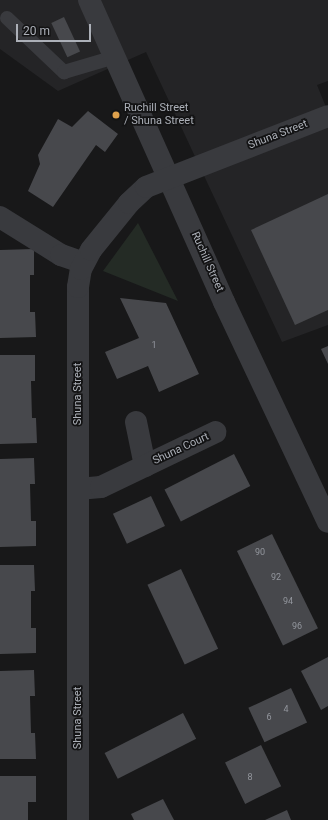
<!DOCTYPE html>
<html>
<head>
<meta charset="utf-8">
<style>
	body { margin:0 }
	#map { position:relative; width:328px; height:820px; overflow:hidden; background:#181819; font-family:Roboto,sans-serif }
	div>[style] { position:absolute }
	.built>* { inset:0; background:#242426 }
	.green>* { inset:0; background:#242b25 }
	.building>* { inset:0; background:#47484c; transform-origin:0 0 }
	.service>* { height:14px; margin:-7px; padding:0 7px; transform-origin:7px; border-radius:7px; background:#393a3e }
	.minor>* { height:22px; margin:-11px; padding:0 11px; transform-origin:11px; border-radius:11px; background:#393a3e }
	.dots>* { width:11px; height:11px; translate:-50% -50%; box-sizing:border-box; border:2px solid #131314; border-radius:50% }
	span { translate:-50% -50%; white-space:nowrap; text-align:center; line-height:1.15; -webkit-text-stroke:3.5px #131314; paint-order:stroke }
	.number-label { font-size:9px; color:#93969d }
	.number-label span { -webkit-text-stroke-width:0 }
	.poi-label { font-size:11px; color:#acb0b8 }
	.left { translate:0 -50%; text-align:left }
	.street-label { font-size:11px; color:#acb0b8 }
	.scale { position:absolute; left:16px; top:24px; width:75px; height:18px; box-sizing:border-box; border:2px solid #acb0b8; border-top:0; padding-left:5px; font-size:12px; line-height:14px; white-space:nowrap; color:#acb0b8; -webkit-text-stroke:3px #131314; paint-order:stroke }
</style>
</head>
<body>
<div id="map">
	<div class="built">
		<div style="clip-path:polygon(0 0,328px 0,328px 81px,317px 85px,328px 112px,328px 325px,282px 342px,146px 52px,58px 91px,0 49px)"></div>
	</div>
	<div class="green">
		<div style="clip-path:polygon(138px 223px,178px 301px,103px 271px)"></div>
	</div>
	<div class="building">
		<div style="left:64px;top:17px;width:38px;height:14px;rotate:65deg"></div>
		<div style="clip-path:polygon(88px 111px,118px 134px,105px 152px,96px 145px,53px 207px,28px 191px,40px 164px,38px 155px,58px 119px,72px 127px)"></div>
		<div style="clip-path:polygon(328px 194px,328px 310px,295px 325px,251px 230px)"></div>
		<div style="clip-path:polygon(34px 249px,34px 275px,30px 275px,30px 312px,35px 312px,36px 337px,0 338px,0 250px)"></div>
		<div style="clip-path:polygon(120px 298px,166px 303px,199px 374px,159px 392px,148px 366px,117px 379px,105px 352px,139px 338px)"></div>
		<div style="clip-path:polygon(328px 346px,328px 364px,321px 349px)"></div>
		<div style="clip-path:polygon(0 355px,35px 355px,35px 381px,31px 381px,32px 418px,36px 418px,37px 443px,0 444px)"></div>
		<div style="left:234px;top:454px;width:36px;height:78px;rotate:63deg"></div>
		<div style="clip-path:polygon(34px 458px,35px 484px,30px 484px,31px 521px,36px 521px,36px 546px,0 547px,0 459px)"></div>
		<div style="left:151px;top:496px;width:33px;height:42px;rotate:65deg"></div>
		<div style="left:272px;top:534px;width:105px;height:39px;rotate:64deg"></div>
		<div style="clip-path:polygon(0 565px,34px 565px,35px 591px,31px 591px,31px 628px,36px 628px,36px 653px,0 654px)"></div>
		<div style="left:181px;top:569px;width:88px;height:37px;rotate:65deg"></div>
		<div style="clip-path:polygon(328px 657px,328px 706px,321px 710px,301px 671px)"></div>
		<div style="clip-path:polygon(34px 670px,35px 696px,30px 696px,31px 733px,35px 733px,36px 759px,0 759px,0 671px)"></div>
		<div style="left:291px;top:688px;width:38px;height:47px;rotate:65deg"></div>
		<div style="left:183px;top:713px;width:29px;height:88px;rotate:63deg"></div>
		<div style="left:261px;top:745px;width:46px;height:40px;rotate:64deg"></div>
		<div style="clip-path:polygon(0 776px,36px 776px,36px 802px,28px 802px,28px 820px,0 820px)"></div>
		<div style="clip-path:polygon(163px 799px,174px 820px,134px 820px,131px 814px)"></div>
		<div style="clip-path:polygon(287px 810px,291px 820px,265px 820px)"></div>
	</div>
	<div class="service">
		<div style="left:7px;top:18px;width:79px;rotate:43.5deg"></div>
		<div style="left:64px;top:72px;width:53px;rotate:-16.4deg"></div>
	</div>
	<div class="minor">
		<div style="left:89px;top:0;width:331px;rotate:65.9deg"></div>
		<div style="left:224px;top:302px;width:243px;rotate:64.7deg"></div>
		<div style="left:0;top:217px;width:72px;rotate:31.9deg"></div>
		<div style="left:61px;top:255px;width:24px;rotate:19deg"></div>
		<div style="left:136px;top:422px;width:45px;rotate:78.4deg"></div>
		<div style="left:78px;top:489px;width:23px;rotate:-5deg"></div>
		<div style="left:101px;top:487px;width:127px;rotate:-25.6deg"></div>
		<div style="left:78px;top:820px;width:533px;rotate:-90deg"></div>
		<div style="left:78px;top:287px;width:18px;rotate:-81deg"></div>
		<div style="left:81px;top:269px;width:21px;rotate:-62deg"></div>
		<div style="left:91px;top:250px;width:60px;rotate:-51deg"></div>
		<div style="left:129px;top:203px;width:23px;rotate:-43deg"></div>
		<div style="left:146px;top:187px;width:195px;rotate:-21.3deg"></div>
	</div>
	<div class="dots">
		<div style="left:116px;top:115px;background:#dda04c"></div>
	</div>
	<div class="number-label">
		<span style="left:154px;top:345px">1</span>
		<span style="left:260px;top:552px">90</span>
		<span style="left:276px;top:577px">92</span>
		<span style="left:288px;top:601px">94</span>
		<span style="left:297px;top:626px">96</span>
		<span style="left:286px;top:709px">4</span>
		<span style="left:269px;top:717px">6</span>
		<span style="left:250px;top:777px">8</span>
	</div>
	<div class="poi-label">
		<span class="left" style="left:124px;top:115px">Ruchill Street<br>/ Shuna Street</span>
	</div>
	<div class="street-label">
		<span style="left:278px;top:135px;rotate:-21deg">Shuna Street</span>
		<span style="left:207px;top:262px;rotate:66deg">Ruchill Street</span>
		<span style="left:78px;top:394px;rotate:-90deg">Shuna Street</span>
		<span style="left:181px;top:449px;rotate:-25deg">Shuna Court</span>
		<span style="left:78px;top:718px;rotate:-90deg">Shuna Street</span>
	</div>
	<div class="scale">20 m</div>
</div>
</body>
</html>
